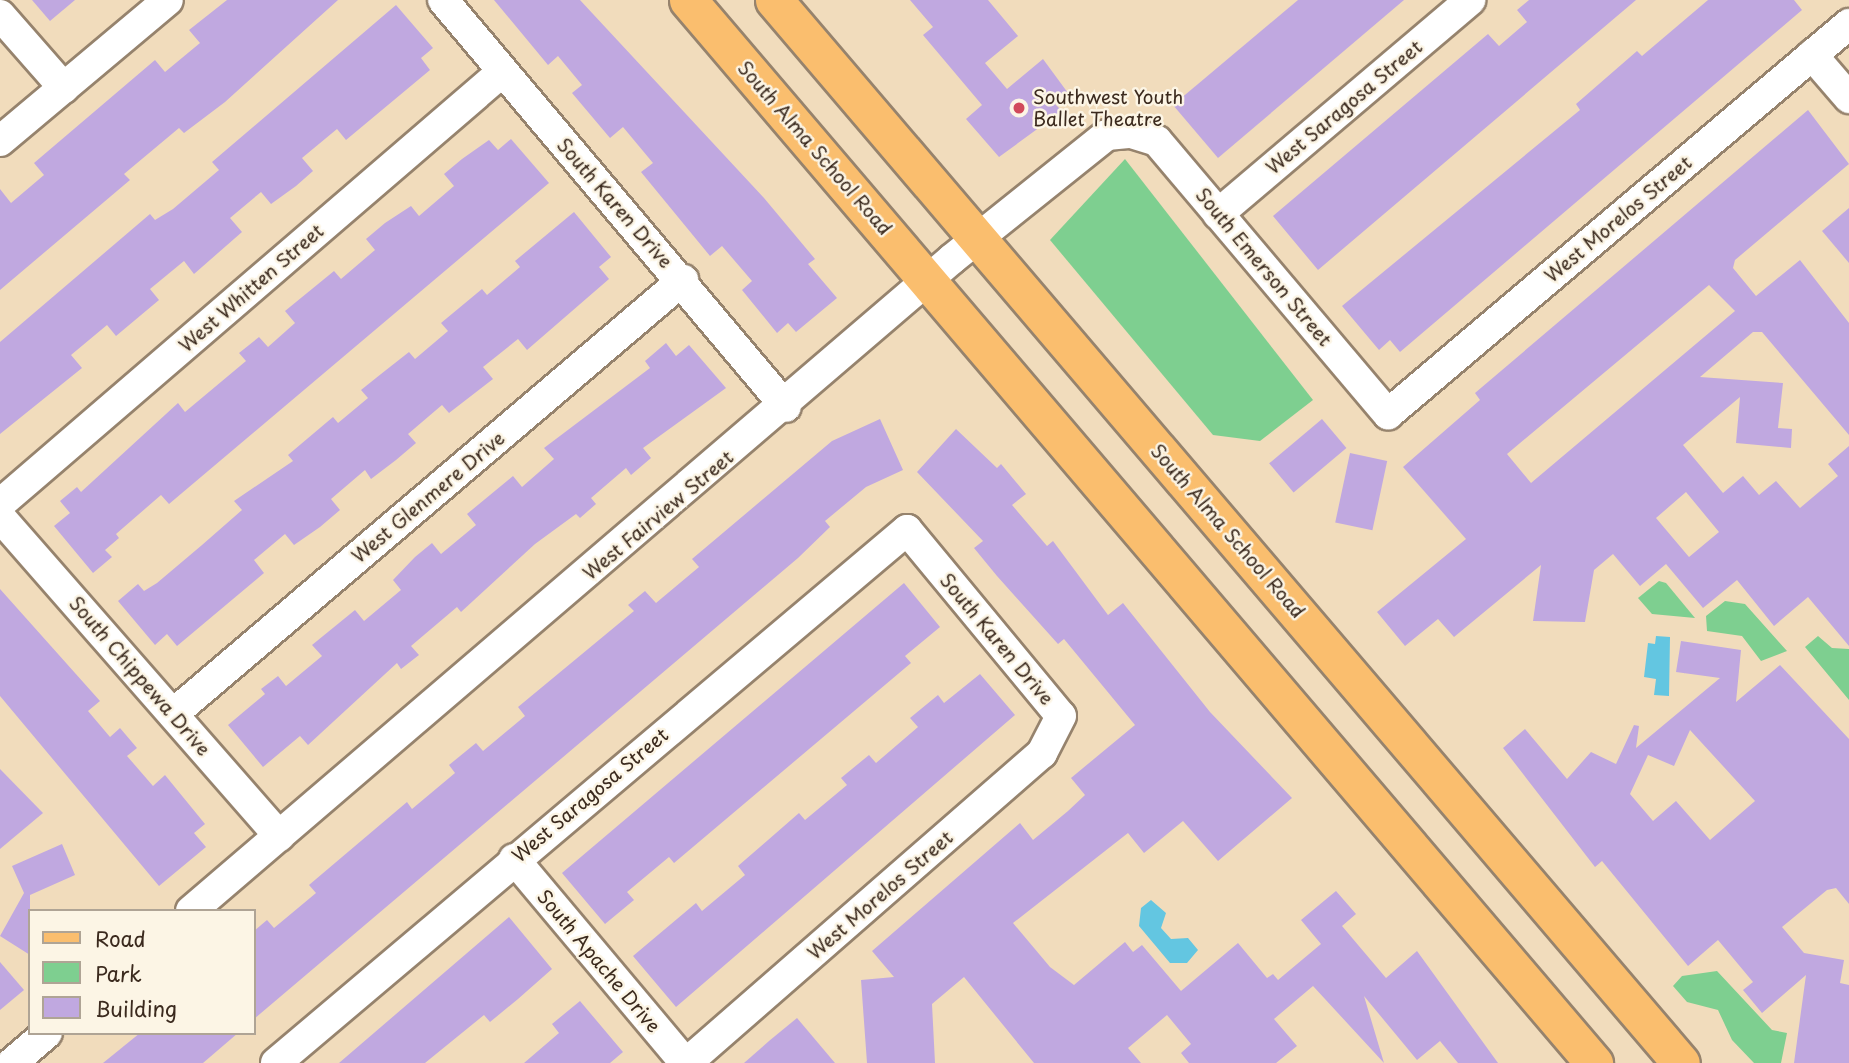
<!DOCTYPE html>
<html>
<head>
<meta charset="utf-8">
<style>
	body { margin:0 }
	#map { position:relative; width:1849px; height:1063px; overflow:hidden; background:#f1dcbc; font-family:"Playpen Sans",sans-serif }
	div>[style] { position:absolute }
	.green>* { inset:0; background:#7ecf90 }
	.water>* { inset:0; background:#63c6e1 }
	.building>* { inset:0; background:#c0a8e0; transform-origin:0 0 }
	.roads { filter:drop-shadow(2px 0 #96836d) drop-shadow(-2px 0 #96836d) drop-shadow(0 2px #96836d) drop-shadow(0 -2px #96836d) }
	.minor>* { height:30px; margin:-15px; padding:0 15px; transform-origin:15px; border-radius:15px; background:#fff }
	.major>* { height:37px; margin:-18.5px; padding:0 18.5px; transform-origin:18.5px; border-radius:18.5px; background:#fabe6e }
	.dots>* { width:19px; height:19px; translate:-50% -50%; box-sizing:border-box; border:4px solid #fcf5e5; border-radius:50% }
	span { translate:-50% -50%; white-space:nowrap; text-align:center; line-height:1.15; -webkit-text-stroke:5px #fcf5e5; paint-order:stroke }
	.poi-label { font-size:19px; color:#3b2a1e }
	.left { translate:0 -50%; text-align:left }
	.street-label { font-size:19px; color:#3b2a1e }
	.legend { position:absolute; left:28px; top:909px; width:228px; height:126px; box-sizing:border-box; background:#fcf5e5; border:2px solid #afa495; margin:0; padding:9px 12px; list-style:none; font-size:21px; color:#3b2a1e }
	.legend li { display:flex; align-items:center; gap:14px; height:35px }
	.legend b { width:35px; border:2px solid #afa495 }
</style>
</head>
<body>
<div id="map">
	<div class="green">
		<div style="clip-path:polygon(1125px 159px,1313px 400px,1260px 441px,1213px 435px,1050px 240px)"></div>
		<div style="clip-path:polygon(1659px 581px,1666px 583px,1695px 618px,1652px 614px,1638px 598px)"></div>
		<div style="clip-path:polygon(1725px 601px,1745px 604px,1787px 651px,1761px 661px,1742px 636px,1707px 631px,1706px 616px)"></div>
		<div style="clip-path:polygon(1818px 636px,1832px 648px,1849px 649px,1849px 700px,1805px 647px)"></div>
		<div style="clip-path:polygon(1717px 971px,1772px 1030px,1787px 1033px,1781px 1063px,1754px 1063px,1732px 1040px,1718px 1010px,1687px 1002px,1673px 986px,1682px 976px)"></div>
	</div>
	<div class="water">
		<div style="clip-path:polygon(1656px 636px,1670px 637px,1669px 696px,1654px 695px,1656px 679px,1644px 677px,1648px 643px,1655px 644px)"></div>
		<div style="clip-path:polygon(1151px 900px,1166px 913px,1161px 928px,1171px 939px,1188px 938px,1198px 950px,1187px 963px,1170px 963px,1139px 926px,1141px 908px)"></div>
	</div>
	<div class="building">
		<div style="clip-path:polygon(32px 0,75px 0,50px 21px)"></div>
		<div style="clip-path:polygon(227px 0,338px 0,225px 102px,184px 133px,179px 128px,124px 174px,130px 180px,0 290px,0 189px,11px 203px,44px 175px,34px 163px,155px 60px,165px 72px,200px 43px,189px 30px)"></div>
		<div style="clip-path:polygon(494px 0,580px 0,764px 198px,815px 259px,808px 264px,837px 298px,796px 332px,788px 323px,777px 333px,742px 290px,752px 281px,722px 246px,710px 256px,641px 172px,653px 163px,623px 127px,610px 138px,572px 93px,582px 85px,558px 56px,548px 65px)"></div>
		<div style="clip-path:polygon(910px 0,988px 0,1018px 36px,985px 63px,1007px 89px,1043px 59px,1068px 93px,1055px 104px,1062px 111px,999px 157px,966px 119px,982px 105px,923px 35px,933px 27px)"></div>
		<div style="clip-path:polygon(1298px 0,1404px 0,1218px 158px,1173px 105px)"></div>
		<div style="clip-path:polygon(1529px 0,1636px 0,1318px 270px,1273px 216px,1488px 34px,1499px 46px,1527px 22px,1517px 10px)"></div>
		<div style="clip-path:polygon(1708px 0,1794px 0,1802px 10px,1400px 352px,1390px 340px,1379px 350px,1342px 306px,1580px 110px,1576px 104px,1637px 51px,1642px 56px)"></div>
		<div style="clip-path:polygon(396px 5px,433px 48px,421px 58px,430px 70px,346px 140px,337px 129px,302px 158px,313px 171px,296px 186px,271px 204px,261px 192px,230px 218px,242px 232px,194px 274px,184px 261px,150px 289px,159px 300px,116px 336px,107px 325px,71px 355px,82px 368px,0 434px,0 342px,150px 214px,155px 220px,173px 209px,219px 170px,212px 162px)"></div>
		<div style="clip-path:polygon(evenodd,1808px 110px,1849px 164px,1735px 260px,1733px 268px,1756px 296px,1800px 260px,1849px 323px,1849px 435px,1762px 332px,1753px 332px,1700px 377px,1783px 383px,1778px 428px,1792px 429px,1791px 448px,1736px 443px,1740px 397px,1683px 445px,1723px 493px,1743px 476px,1759px 495px,1776px 481px,1800px 508px,1838px 476px,1828px 464px,1849px 446px,1849px 646px,1808px 597px,1774px 626px,1737px 580px,1703px 608px,1666px 564px,1640px 586px,1613px 554px,1594px 570px,1585px 622px,1533px 621px,1541px 565px,1454px 637px,1438px 619px,1405px 646px,1377px 612px,1466px 539px,1403px 467px,1480px 400px,1475px 393px,1808px 110px,1709px 285px,1735px 311px,1531px 483px,1507px 454px,1709px 285px,1808px 110px,1686px 492px,1719px 532px,1689px 557px,1656px 518px,1686px 492px)"></div>
		<div style="clip-path:polygon(511px 139px,549px 183px,169px 504px,161px 495px,116px 534px,119px 538px,105px 550px,112px 557px,93px 573px,54px 526px,70px 513px,60px 501px,77px 487px,81px 492px,178px 403px,185px 412px,246px 361px,239px 353px,259px 337px,268px 347px,295px 323px,285px 311px,334px 271px,341px 279px,375px 250px,366px 239px,385px 223px,411px 206px,419px 216px,454px 186px,444px 174px,462px 159px,489px 140px,498px 150px)"></div>
		<div style="clip-path:polygon(1849px 208px,1849px 263px,1822px 231px)"></div>
		<div style="clip-path:polygon(574px 212px,611px 257px,599px 267px,609px 279px,527px 350px,518px 339px,483px 367px,493px 379px,449px 413px,442px 405px,408px 434px,416px 443px,396px 460px,371px 479px,365px 470px,331px 499px,340px 510px,320px 527px,294px 545px,285px 534px,254px 560px,264px 573px,177px 646px,167px 634px,155px 645px,118px 601px,138px 584px,144px 591px,157px 583px,202px 545px,242px 510px,234px 501px,293px 461px,288px 455px,333px 417px,338px 423px,368px 398px,361px 390px,381px 374px,409px 352px,415px 359px,448px 331px,441px 323px,482px 289px,487px 295px,520px 267px,515px 261px)"></div>
		<div style="clip-path:polygon(666px 343px,676px 356px,689px 345px,726px 388px,643px 448px,651px 458px,631px 475px,626px 468px,591px 498px,596px 504px,580px 518px,576px 514px,535px 544px,461px 612px,457px 607px,411px 646px,419px 655px,401px 669px,397px 663px,308px 745px,300px 736px,263px 767px,228px 725px,265px 694px,261px 689px,278px 676px,286px 686px,322px 656px,312px 645px,355px 610px,364px 621px,401px 590px,393px 580px,415px 557px,432px 543px,441px 554px,476px 525px,467px 514px,513px 476px,522px 487px,554px 459px,544px 448px,650px 368px,645px 361px)"></div>
		<div style="clip-path:polygon(880px 419px,903px 470px,866px 487px,825px 521px,830px 527px,798px 558px,254px 1019px,254px 931px,267px 920px,274px 928px,316px 893px,309px 885px,407px 802px,412px 809px,455px 773px,449px 765px,476px 743px,483px 751px,525px 716px,518px 707px,634px 611px,628px 605px,645px 591px,656px 603px,699px 567px,692px 559px,832px 441px)"></div>
		<div style="left:1322px;top:419px;width:38px;height:69px;rotate:50deg"></div>
		<div style="clip-path:polygon(956px 429px,997px 468px,1001px 464px,1026px 494px,1012px 505px,1047px 546px,1053px 541px,1108px 615px,1123px 603px,1210px 712px,1292px 798px,1218px 861px,1183px 821px,1144px 853px,1128px 833px,1013px 923px,1050px 967px,1074px 985px,1125px 942px,1133px 952px,1142px 945px,1181px 991px,1238px 943px,1267px 978px,1273px 974px,1278px 980px,1321px 944px,1301px 920px,1336px 891px,1356px 914px,1342px 926px,1386px 978px,1417px 951px,1498px 1063px,1458px 1063px,1440px 1041px,1417px 1060px,1364px 996px,1384px 1063px,1313px 986px,1274px 1019px,1297px 1046px,1276px 1063px,1189px 1063px,1181px 1053px,1191px 1044px,1167px 1015px,1128px 1048px,1141px 1063px,1034px 1063px,964px 977px,932px 1004px,935px 1063px,867px 1063px,861px 980px,894px 977px,872px 951px,1020px 823px,1033px 840px,1068px 811px,1085px 795px,1071px 778px,1135px 725px,1064px 639px,1058px 644px,997px 576px,974px 548px,983px 541px,917px 472px)"></div>
		<div style="left:1350px;top:453px;width:38px;height:71px;rotate:12deg"></div>
		<div style="clip-path:polygon(904px 583px,940px 627px,905px 656px,911px 663px,674px 863px,669px 857px,627px 892px,634px 900px,605px 924px,562px 873px)"></div>
		<div style="clip-path:polygon(0 589px,100px 701px,88px 711px,110px 737px,120px 728px,137px 748px,127px 756px,153px 786px,165px 775px,205px 824px,194px 833px,206px 847px,159px 886px,0 696px)"></div>
		<div style="clip-path:polygon(evenodd,1681px 641px,1741px 650px,1736px 702px,1780px 665px,1849px 739px,1849px 904px,1836px 888px,1827px 890px,1782px 927px,1804px 953px,1844px 960px,1840px 983px,1849px 985px,1849px 1063px,1794px 1063px,1806px 975px,1762px 1013px,1743px 990px,1753px 982px,1718px 940px,1688px 966px,1602px 861px,1595px 867px,1503px 748px,1525px 729px,1567px 779px,1591px 752px,1616px 764px,1634px 725px,1639px 726px,1636px 748px,1720px 678px,1676px 672px,1681px 641px,1690px 730px,1755px 801px,1710px 840px,1676px 801px,1653px 821px,1630px 794px,1648px 755px,1674px 766px,1690px 730px)"></div>
		<div style="clip-path:polygon(980px 674px,1015px 715px,676px 1007px,633px 956px,696px 903px,702px 911px,745px 875px,738px 866px,799px 813px,805px 820px,847px 785px,841px 778px,869px 755px,876px 763px,918px 727px,910px 718px,938px 695px,944px 703px)"></div>
		<div style="clip-path:polygon(0 769px,43px 813px,0 849px)"></div>
		<div style="clip-path:polygon(62px 844px,75px 875px,30px 895px,30px 955px,0 936px,24px 893px,12px 866px)"></div>
		<div style="clip-path:polygon(509px 917px,552px 969px,518px 999px,490px 1022px,484px 1015px,425px 1063px,339px 1063px)"></div>
		<div style="clip-path:polygon(0 962px,24px 990px,0 1010px)"></div>
		<div style="clip-path:polygon(580px 1001px,623px 1052px,610px 1063px,524px 1063px,559px 1033px,552px 1024px)"></div>
		<div style="clip-path:polygon(797px 1018px,835px 1063px,744px 1063px,769px 1041px)"></div>
		<div style="clip-path:polygon(140px 1033px,238px 1033px,203px 1063px,103px 1063px)"></div>
	</div>
	<div class="roads">
		<div class="minor">
			<div style="left:443px;top:0;width:532px;rotate:49.88deg"></div>
			<div style="left:0;top:15px;width:97px;rotate:48.8deg"></div>
			<div style="left:1812px;top:55px;width:57px;rotate:49.3deg"></div>
			<div style="left:0;top:141px;width:219px;rotate:-40deg"></div>
			<div style="left:1218px;top:214px;width:331px;rotate:-40.3deg"></div>
			<div style="left:0;top:504px;width:662px;rotate:-40.71deg"></div>
			<div style="left:0;top:517px;width:424px;rotate:48.8deg"></div>
			<div style="left:173px;top:714px;width:670px;rotate:-40.4deg"></div>
			<div style="left:514px;top:859px;width:266px;rotate:50deg"></div>
			<div style="left:191px;top:911px;width:1002px;rotate:-40.59deg"></div>
			<div style="left:952px;top:259px;width:198px;rotate:-38.7deg"></div>
			<div style="left:1107px;top:135px;width:24px;rotate:-5deg"></div>
			<div style="left:1131px;top:133px;width:27px;rotate:17deg"></div>
			<div style="left:1157px;top:141px;width:358px;rotate:49.8deg"></div>
			<div style="left:1388px;top:414px;width:604px;rotate:-40.23deg"></div>
			<div style="left:12px;top:1063px;width:46px;rotate:-40.6deg"></div>
			<div style="left:276px;top:1063px;width:826px;rotate:-40.19deg"></div>
			<div style="left:907px;top:530px;width:241px;rotate:50.4deg"></div>
			<div style="left:1061px;top:716px;width:42px;rotate:117.2deg"></div>
			<div style="left:1042px;top:753px;width:471px;rotate:138.9deg"></div>
		</div>
		<div class="major">
			<div style="left:688px;top:0;width:1397px;rotate:49.56deg"></div>
			<div style="left:774px;top:0;width:1397px;rotate:49.53deg"></div>
		</div>
	</div>
	<div class="dots">
		<div style="left:1019px;top:108px;background:#d1495b"></div>
	</div>
	<div class="poi-label">
		<span class="left" style="left:1033px;top:108px">Southwest Youth<br>Ballet Theatre</span>
	</div>
	<div class="street-label">
		<span style="left:1344px;top:107px;rotate:-40deg">West Saragosa Street</span>
		<span style="left:815px;top:148px;rotate:49deg">South Alma School Road</span>
		<span style="left:615px;top:203px;rotate:49deg">South Karen Drive</span>
		<span style="left:1618px;top:219px;rotate:-40deg">West Morelos Street</span>
		<span style="left:1264px;top:267px;rotate:50deg">South Emerson Street</span>
		<span style="left:251px;top:288px;rotate:-41deg">West Whitten Street</span>
		<span style="left:428px;top:497px;rotate:-40deg">West Glenmere Drive</span>
		<span style="left:658px;top:515px;rotate:-40deg">West Fairview Street</span>
		<span style="left:1228px;top:531px;rotate:49deg">South Alma School Road</span>
		<span style="left:997px;top:639px;rotate:50deg">South Karen Drive</span>
		<span style="left:140px;top:676px;rotate:49deg">South Chippewa Drive</span>
		<span style="left:590px;top:795px;rotate:-40deg">West Saragosa Street</span>
		<span style="left:880px;top:895px;rotate:-41deg">West Morelos Street</span>
		<span style="left:599px;top:961px;rotate:50deg">South Apache Drive</span>
	</div>
	<ul class="legend">
	<li><b style="height:9px;background:#fabe6e"></b>Road</li>
	<li><b style="height:19px;background:#7ecf90"></b>Park</li>
	<li><b style="height:19px;background:#c0a8e0"></b>Building</li>
	</ul>
</div>
</body>
</html>
